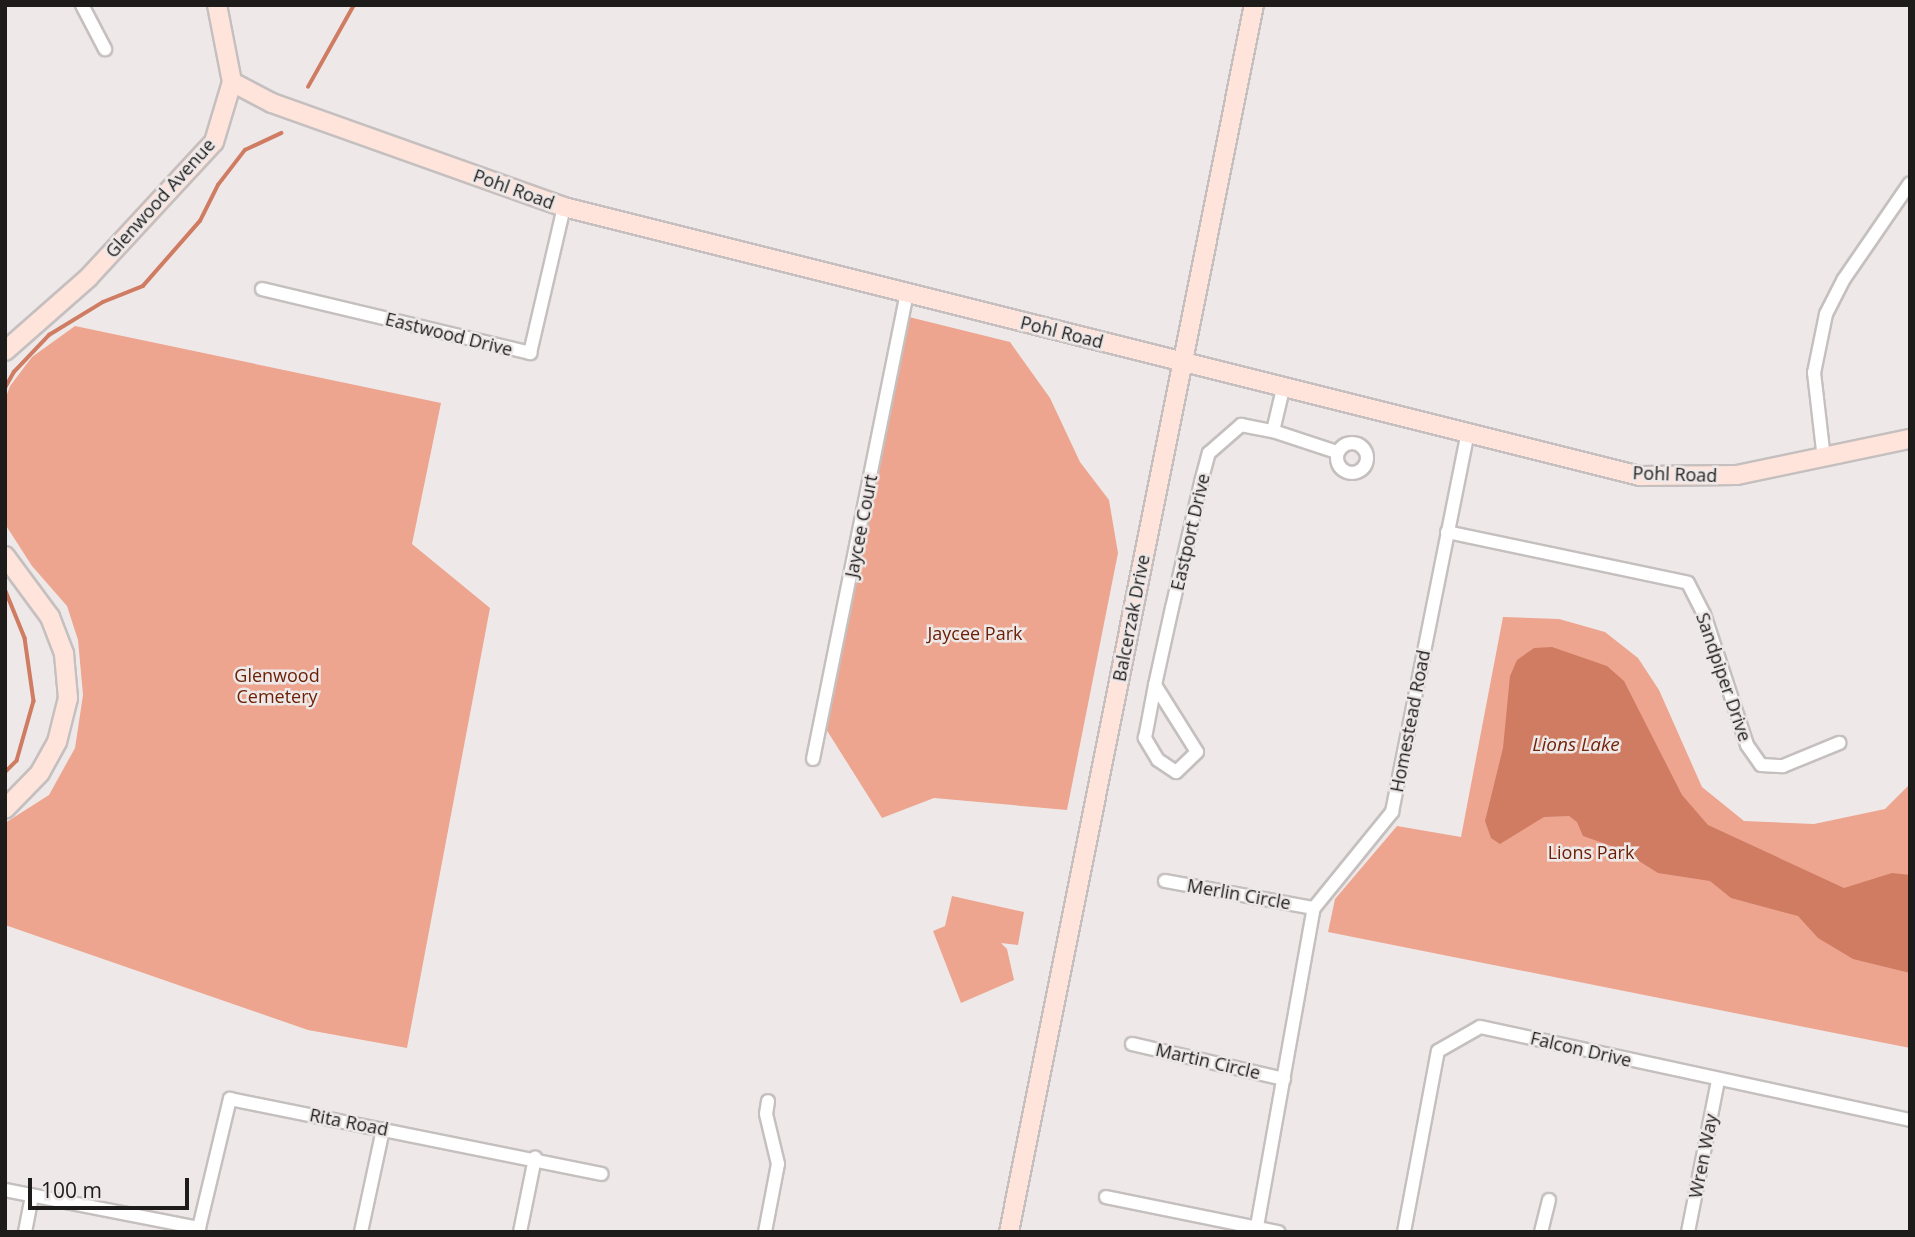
<!DOCTYPE html>
<html>
<head>
<meta charset="utf-8">
<style>
	body { margin:0 }
	#map { position:relative; width:1915px; height:1237px; overflow:hidden; background:#eee9e8; font-family:"Open Sans",sans-serif }
	div>[style] { position:absolute }
	.green>* { inset:0; background:#eda58f }
	.water>* { inset:0; background:#cf7c63 }
	.stream>* { height:3.5px; margin:-1.75px; padding:0 1.75px; transform-origin:1.75px; border-radius:1.75px; background:#cf7c63 }
	.roads { filter:drop-shadow(2px 0 #c5c0bf) drop-shadow(-2px 0 #c5c0bf) drop-shadow(0 2px #c5c0bf) drop-shadow(0 -2px #c5c0bf) }
	.street>* { height:12px; margin:-6px; padding:0 6px; transform-origin:6px; border-radius:6px; background:#fff }
	.street>.ring { margin:-6px; padding:0; box-sizing:content-box; background:none; border:12px solid #fff; border-radius:50% }
	.secondary>* { height:18px; margin:-9px; padding:0 9px; transform-origin:9px; border-radius:9px; background:#ffe4dc }
	span { translate:-50% -50%; white-space:nowrap; text-align:center; line-height:1.15; -webkit-text-stroke:5px #eee9e8; paint-order:stroke }
	.street-label { font-size:18px; color:#1d1c1b }
	.park-label { font-size:18px; color:#6b2005 }
	.water-label { font-size:19px; color:#70250b; font-style:italic }
	.frame { position:absolute; inset:0; border:7px solid #1d1c1b; pointer-events:none }
	.scale { position:absolute; left:28px; top:1178px; width:161px; height:32px; box-sizing:border-box; border:4px solid #1d1c1b; border-top:0; padding-left:9px; font-size:21px; line-height:24px; white-space:nowrap; color:#1d1c1b; -webkit-text-stroke:5px #eee9e8; paint-order:stroke }
</style>
</head>
<body>
<div id="map">
	<div class="green">
		<div style="clip-path:polygon(909px 317px,1010px 342px,1050px 398px,1080px 462px,1109px 500px,1118px 553px,1067px 810px,934px 798px,882px 818px,826px 729px)"></div>
		<div style="clip-path:polygon(75px 326px,441px 403px,412px 544px,490px 608px,407px 1048px,308px 1030px,5px 925px,5px 823px,49px 795px,75px 748px,83px 695px,78px 640px,67px 606px,32px 566px,5px 524px,5px 400px,10px 386px,32px 357px)"></div>
		<div style="clip-path:polygon(1503px 617px,1559px 619px,1605px 632px,1638px 658px,1659px 690px,1702px 787px,1744px 821px,1814px 824px,1885px 809px,1910px 784px,1910px 1048px,1328px 932px,1335px 899px,1397px 826px,1461px 837px)"></div>
		<div style="clip-path:polygon(952px 896px,1024px 912px,1018px 945px,1001px 943px,1007px 949px,1014px 980px,961px 1003px,933px 931px,945px 926px)"></div>
	</div>
	<div class="water">
		<div style="clip-path:polygon(1552px 647px,1607px 666px,1624px 681px,1682px 795px,1708px 825px,1844px 888px,1892px 873px,1910px 875px,1910px 973px,1853px 959px,1818px 938px,1798px 916px,1731px 898px,1710px 881px,1658px 873px,1620px 849px,1583px 836px,1577px 822px,1569px 816px,1544px 817px,1500px 844px,1491px 838px,1485px 821px,1503px 748px,1510px 676px,1517px 660px,1534px 648px)"></div>
	</div>
	<div class="stream">
		<div style="left:308px;top:87px;width:94px;rotate:-60.7deg"></div>
		<div style="left:5px;top:388px;width:18px;rotate:-61deg"></div>
		<div style="left:14px;top:372px;width:51px;rotate:-46.6deg"></div>
		<div style="left:49px;top:335px;width:63px;rotate:-31.4deg"></div>
		<div style="left:103px;top:302px;width:43px;rotate:-21.8deg"></div>
		<div style="left:143px;top:286px;width:86px;rotate:-48.8deg"></div>
		<div style="left:200px;top:221px;width:40px;rotate:-63.4deg"></div>
		<div style="left:218px;top:185px;width:44px;rotate:-52.4deg"></div>
		<div style="left:245px;top:150px;width:40px;rotate:-25deg"></div>
		<div style="left:5px;top:589px;width:53px;rotate:67.8deg"></div>
		<div style="left:25px;top:638px;width:64px;rotate:81.9deg"></div>
		<div style="left:34px;top:701px;width:62px;rotate:105.8deg"></div>
		<div style="left:17px;top:761px;width:17px;rotate:135deg"></div>
	</div>
	<div class="roads">
		<div class="street">
			<div style="left:82px;top:5px;width:50px;rotate:62.4deg"></div>
			<div style="left:262px;top:289px;width:276px;rotate:13.4deg"></div>
			<div style="left:530px;top:353px;width:150px;rotate:-76.9deg"></div>
			<div style="left:1273px;top:431px;width:67px;rotate:18.2deg"></div>
			<div class="ring" style="left:1337px;top:443px;width:18px;height:18px"></div>
			<div style="left:1824px;top:459px;width:87px;rotate:-96.6deg"></div>
			<div style="left:1814px;top:373px;width:60px;rotate:-78.5deg"></div>
			<div style="left:1826px;top:314px;width:39px;rotate:-63deg"></div>
			<div style="left:1844px;top:279px;width:116px;rotate:-55.5deg"></div>
			<div style="left:1447px;top:532px;width:246px;rotate:11.9deg"></div>
			<div style="left:1688px;top:583px;width:35px;rotate:63deg"></div>
			<div style="left:1704px;top:614px;width:138px;rotate:71.8deg"></div>
			<div style="left:1747px;top:745px;width:24px;rotate:55deg"></div>
			<div style="left:1761px;top:765px;width:22px;rotate:3deg"></div>
			<div style="left:1783px;top:766px;width:61px;rotate:-22.3deg"></div>
			<div style="left:1155px;top:685px;width:79px;rotate:57.9deg"></div>
			<div style="left:1197px;top:752px;width:29px;rotate:136deg"></div>
			<div style="left:1176px;top:772px;width:22px;rotate:-146deg"></div>
			<div style="left:1158px;top:760px;width:26px;rotate:-121deg"></div>
			<div style="left:1145px;top:738px;width:54px;rotate:-79.3deg"></div>
			<div style="left:1155px;top:685px;width:79px;rotate:-77.6deg"></div>
			<div style="left:1172px;top:608px;width:129px;rotate:-77deg"></div>
			<div style="left:1201px;top:482px;width:30px;rotate:-75deg"></div>
			<div style="left:1209px;top:453px;width:43px;rotate:-41.2deg"></div>
			<div style="left:1241px;top:425px;width:33px;rotate:11deg"></div>
			<div style="left:1273px;top:431px;width:43px;rotate:-76.6deg"></div>
			<div style="left:813px;top:759px;width:475px;rotate:-78.6deg"></div>
			<div style="left:1165px;top:881px;width:151px;rotate:10.3deg"></div>
			<div style="left:1132px;top:1044px;width:156px;rotate:13deg"></div>
			<div style="left:5px;top:1190px;width:198px;rotate:11.1deg"></div>
			<div style="left:1106px;top:1197px;width:176px;rotate:11.5deg"></div>
			<div style="left:25px;top:1232px;width:37px;rotate:-79deg"></div>
			<div style="left:198px;top:1232px;width:137px;rotate:-76.5deg"></div>
			<div style="left:230px;top:1099px;width:379px;rotate:11.4deg"></div>
			<div style="left:361px;top:1232px;width:105px;rotate:-77.9deg"></div>
			<div style="left:520px;top:1232px;width:76px;rotate:-78.5deg"></div>
			<div style="left:765px;top:1232px;width:69px;rotate:-79.2deg"></div>
			<div style="left:778px;top:1164px;width:51px;rotate:-103.5deg"></div>
			<div style="left:766px;top:1114px;width:13px;rotate:-81deg"></div>
			<div style="left:1256px;top:1232px;width:329px;rotate:-79.9deg"></div>
			<div style="left:1314px;top:908px;width:124px;rotate:-50.9deg"></div>
			<div style="left:1392px;top:812px;width:387px;rotate:-78.7deg"></div>
			<div style="left:1404px;top:1232px;width:184px;rotate:-79.4deg"></div>
			<div style="left:1438px;top:1051px;width:48px;rotate:-29.7deg"></div>
			<div style="left:1480px;top:1027px;width:440px;rotate:12.2deg"></div>
			<div style="left:1541px;top:1232px;width:33px;rotate:-76deg"></div>
			<div style="left:1688px;top:1232px;width:155px;rotate:-78.8deg"></div>
		</div>
		<div class="secondary">
			<div style="left:232px;top:82px;width:45px;rotate:27.7deg"></div>
			<div style="left:272px;top:103px;width:310px;rotate:19.6deg"></div>
			<div style="left:564px;top:207px;width:1109px;rotate:14.04deg"></div>
			<div style="left:1640px;top:476px;width:97px;rotate:-0.6deg"></div>
			<div style="left:1737px;top:475px;width:177px;rotate:-11.8deg"></div>
			<div style="left:5px;top:351px;width:111px;rotate:-41.3deg"></div>
			<div style="left:88px;top:278px;width:185px;rotate:-47.2deg"></div>
			<div style="left:214px;top:142px;width:63px;rotate:-73.3deg"></div>
			<div style="left:232px;top:82px;width:78px;rotate:-101deg"></div>
			<div style="left:5px;top:556px;width:76px;rotate:53.6deg"></div>
			<div style="left:50px;top:617px;width:40px;rotate:69deg"></div>
			<div style="left:64px;top:654px;width:44px;rotate:84.8deg"></div>
			<div style="left:68px;top:698px;width:45px;rotate:104deg"></div>
			<div style="left:57px;top:742px;width:35px;rotate:119deg"></div>
			<div style="left:40px;top:773px;width:50px;rotate:134.2deg"></div>
			<div style="left:1009px;top:1232px;width:1251px;rotate:-78.71deg"></div>
		</div>
	</div>
	<div class="street-label">
		<span style="left:514px;top:189px;rotate:20deg">Pohl Road</span>
		<span style="left:160px;top:198px;rotate:-48deg">Glenwood Avenue</span>
		<span style="left:1062px;top:332px;rotate:14deg">Pohl Road</span>
		<span style="left:449px;top:334px;rotate:14deg">Eastwood Drive</span>
		<span style="left:1675px;top:474px;rotate:2deg">Pohl Road</span>
		<span style="left:861px;top:526px;rotate:-79deg">Jaycee Court</span>
		<span style="left:1190px;top:532px;rotate:-77deg">Eastport Drive</span>
		<span style="left:1131px;top:618px;rotate:-79deg">Balcerzak Drive</span>
		<span style="left:1724px;top:677px;rotate:71deg">Sandpiper Drive</span>
		<span style="left:1410px;top:721px;rotate:-79deg">Homestead Road</span>
		<span style="left:1239px;top:894px;rotate:10deg">Merlin Circle</span>
		<span style="left:1581px;top:1049px;rotate:13deg">Falcon Drive</span>
		<span style="left:1208px;top:1061px;rotate:13deg">Martin Circle</span>
		<span style="left:349px;top:1122px;rotate:11deg">Rita Road</span>
		<span style="left:1703px;top:1156px;rotate:-79deg">Wren Way</span>
	</div>
	<div class="park-label">
		<span style="left:975px;top:633px">Jaycee Park</span>
		<span style="left:277px;top:686px">Glenwood<br>Cemetery</span>
		<span style="left:1591px;top:852px">Lions Park</span>
	</div>
	<div class="water-label">
		<span style="left:1576px;top:745px">Lions Lake</span>
	</div>
	<div class="frame"></div>
	<div class="scale">100 m</div>
</div>
</body>
</html>
